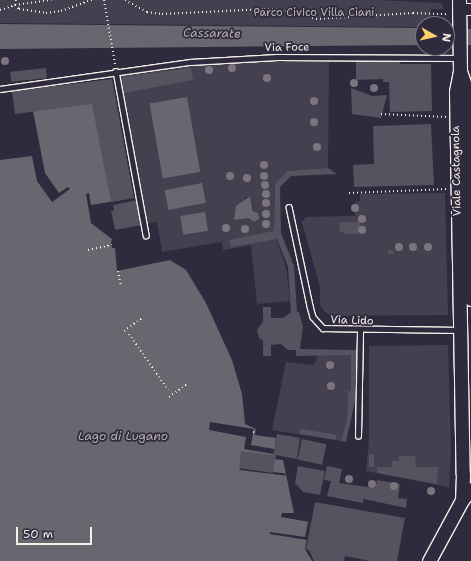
<!DOCTYPE html>
<html>
<head>
<meta charset="utf-8">
<style>
	body { margin:0 }
	#map { position:relative; width:471px; height:561px; overflow:hidden; background:#2f2a3d; font-family:"Shantell Sans",sans-serif }
	div>[style] { position:absolute }
	.green>* { inset:0; background:#454050 }
	.water>* { inset:0; background:#6a6670; transform-origin:0 0 }
	.pier>* { inset:0; background:#2f2a3d; transform-origin:0 0 }
	.building>* { inset:0; background:#56525f; transform-origin:0 0 }
	.path>* { height:2px; margin-top:-1px; transform-origin:0; background:repeating-linear-gradient(90deg,#f4f1e8 0 1px,transparent 0 4px) }
	.roads { filter:drop-shadow(1px 0 #f4f1e8) drop-shadow(-1px 0 #f4f1e8) drop-shadow(0 1px #f4f1e8) drop-shadow(0 -1px #f4f1e8) }
	.service>* { height:4.5px; margin:-2.25px; padding:0 2.25px; transform-origin:2.25px; border-radius:2.25px; background:#2f2a3d }
	.tertiary>* { height:11px; margin:-5.5px; padding:0 5.5px; transform-origin:5.5px; border-radius:5.5px; background:#2f2a3d }
	.secondary>* { height:13px; margin:-6.5px; padding:0 6.5px; transform-origin:6.5px; border-radius:6.5px; background:#2f2a3d }
	.trees>* { width:8px; height:8px; margin:-4px; border-radius:50%; background:#7a757e }
	span { translate:-50% -50%; white-space:nowrap; text-align:center; line-height:1.15; -webkit-text-stroke:3.5px #2f2a3d; paint-order:stroke }
	.park-label { font-size:11px; color:#b7b3b3 }
	.street-label { font-size:11px; color:#f4f1e8 }
	.water-label { font-size:12px; color:#b6b2b2; font-style:italic }
	.north { position:absolute; left:415px; top:16px; width:40px; height:40px; box-sizing:border-box; background:#2f2a3d; border:1px solid #7e7a81; border-radius:50%; rotate:98deg; font-size:11px; font-weight:700; line-height:16px; text-align:center; color:#f4f1e8 }
	.north::after { content:''; display:block; margin:auto; width:14px; height:18px; background:#ffd166; clip-path:polygon(50% 0,100% 100%,50% 72%,0 100%) }
	.scale { position:absolute; left:16px; top:527px; width:76px; height:18px; box-sizing:border-box; border:2px solid #f4f1e8; border-top:0; padding-left:5px; font-size:12px; line-height:14px; white-space:nowrap; color:#f4f1e8; -webkit-text-stroke:3px #2f2a3d; paint-order:stroke }
</style>
</head>
<body>
<div id="map">
	<div class="green">
		<div style="clip-path:polygon(0 0,376px 0,442px 3px,443px 9px,431px 9px,430px 24px,423px 24px,423px 27px,0 23px)"></div>
		<div style="clip-path:polygon(evenodd,276px 60px,329px 62px,328px 168px,287px 171px,275px 184px,274px 231px,286px 268px,290px 301px,257px 304px,251px 245px,223px 250px,222px 242px,162px 252px,157px 222px,145px 224px,120px 75px,192px 63px,276px 60px,250px 196px,257px 221px,254px 222px,250px 217px,244px 198px,250px 196px)"></div>
		<div style="clip-path:polygon(445px 193px,448px 315px,331px 316px,325px 312px,320px 305px,320px 287px,302px 222px,306px 217px,355px 216px,355px 202px,360px 201px,360px 194px)"></div>
		<div style="clip-path:polygon(448px 345px,451px 451px,449px 487px,366px 471px,369px 440px,369px 346px)"></div>
		<div style="clip-path:polygon(318px 355px,351px 355px,351px 391px,348px 391px,347px 419px,341px 441px,272px 430px,286px 362px,314px 365px)"></div>
	</div>
	<div class="water">
		<div style="clip-path:polygon(0 24px,423px 28px,423px 45px,0 49px)"></div>
		<div style="left:447px;top:29px;width:24px;height:16px"></div>
		<div style="clip-path:polygon(106px 86px,127px 199px,91px 205px,89px 193px,86px 194px,91px 223px,113px 240px,111px 241px,112px 248px,115px 248px,117px 271px,170px 260px,186px 270px,206px 303px,232px 360px,242px 394px,245px 424px,256px 429px,255px 435px,276px 438px,273px 459px,283px 460px,294px 513px,282px 513px,281px 517px,310px 522px,305px 549px,312px 561px,0 561px,0 160px,32px 156px,37px 181px,52px 202px,70px 189px,68px 187px,59px 193px,45px 173px,30px 95px)"></div>
		<div style="left:187px;top:97px;width:76px;height:38px;rotate:80deg"></div>
		<div style="left:202px;top:183px;width:20px;height:38px;rotate:79deg"></div>
		<div style="clip-path:polygon(250px 196px,253px 211px,258px 213px,259px 219px,254px 222px,249px 218px,234px 220px,236px 206px)"></div>
		<div style="left:205px;top:212px;width:19px;height:25px;rotate:81deg"></div>
	</div>
	<div class="pier">
		<div style="clip-path:polygon(210px 422px,254px 429px,251px 445px,274px 449px,274px 454px,244px 449px,246px 437px,209px 430px)"></div>
		<div style="left:240px;top:468px;width:46px;height:2px;rotate:7deg"></div>
		<div style="clip-path:polygon(308px 522px,310px 522px,307px 540px,270px 534px,270px 532px,305px 537px)"></div>
	</div>
	<div class="building">
		<div style="left:431px;top:18px;width:14px;height:6px"></div>
		<div style="clip-path:polygon(381px 59px,400px 60px,400px 64px,431px 64px,432px 111px,390px 112px,389px 82px,383px 82px,383px 79px,356px 80px,356px 61px)"></div>
		<div style="left:46px;top:68px;width:10px;height:36px;rotate:84deg"></div>
		<div style="clip-path:polygon(191px 68px,193px 80px,124px 93px,121px 77px)"></div>
		<div style="clip-path:polygon(112px 79px,134px 198px,111px 202px,92px 104px,15px 114px,12px 91px)"></div>
		<div style="clip-path:polygon(351px 88px,372px 96px,387px 95px,381px 118px,352px 114px)"></div>
		<div style="clip-path:polygon(431px 124px,434px 185px,354px 187px,353px 165px,374px 164px,373px 126px)"></div>
		<div style="clip-path:polygon(328px 168px,337px 174px,291px 176px,280px 187px,281px 233px,294px 266px,297px 312px,299px 312px,303px 327px,300px 349px,357px 350px,357px 392px,346px 442px,341px 441px,347px 419px,348px 391px,351px 391px,351px 355px,296px 356px,296px 350px,288px 350px,281px 344px,271px 345px,271px 356px,263px 356px,263px 341px,259px 338px,257px 330px,263px 322px,263px 307px,271px 307px,271px 318px,283px 318px,291px 312px,288px 267px,277px 239px,231px 247px,229px 240px,274px 231px,275px 184px,287px 171px)"></div>
		<div style="clip-path:polygon(137px 200px,142px 225px,115px 230px,111px 211px,114px 211px,113px 205px)"></div>
		<div style="clip-path:polygon(339px 222px,360px 222px,360px 232px,357px 234px,344px 234px,344px 232px,340px 232px)"></div>
		<div style="clip-path:polygon(388px 250px,394px 251px,394px 254px,388px 254px)"></div>
		<div style="left:300px;top:429px;width:37px;height:5px;rotate:9deg"></div>
		<div style="clip-path:polygon(277px 434px,300px 438px,297px 459px,276px 455px,273px 473px,239px 468px,241px 451px,273px 455px)"></div>
		<div style="left:302px;top:439px;width:25px;height:21px;rotate:12deg"></div>
		<div style="left:369px;top:454px;width:5px;height:13px"></div>
		<div style="clip-path:polygon(399px 456px,415px 456px,416px 467px,438px 467px,437px 484px,377px 473px,377px 467px,392px 467px,392px 461px,399px 461px)"></div>
		<div style="clip-path:polygon(298px 466px,325px 471px,320px 495px,303px 492px,295px 483px)"></div>
		<div style="clip-path:polygon(327px 466px,342px 469px,339px 483px,375px 488px,377px 480px,400px 484px,398px 498px,407px 499px,406px 508px,364px 499px,365px 491px,363px 503px,327px 496px,331px 481px,324px 480px)"></div>
		<div style="clip-path:polygon(315px 502px,405px 518px,397px 561px,370px 561px,345px 556px,344px 561px,314px 561px,309px 550px,306px 549px)"></div>
	</div>
	<div class="path">
		<div style="left:16px;top:0;width:5px;rotate:101deg"></div>
		<div style="left:15px;top:5px;width:6px;rotate:45deg"></div>
		<div style="left:19px;top:9px;width:27px;rotate:8deg"></div>
		<div style="left:46px;top:13px;width:15px;rotate:-8deg"></div>
		<div style="left:61px;top:11px;width:33px;rotate:-20deg"></div>
		<div style="left:104px;top:0;width:65px;rotate:80.2deg"></div>
		<div style="left:125px;top:0;width:25px;rotate:29deg"></div>
		<div style="left:147px;top:12px;width:15px;rotate:8deg"></div>
		<div style="left:162px;top:14px;width:102px;rotate:-2.8deg"></div>
		<div style="left:264px;top:9px;width:17px;rotate:3deg"></div>
		<div style="left:281px;top:10px;width:36px;rotate:14deg"></div>
		<div style="left:316px;top:19px;width:97px;rotate:-3.5deg"></div>
		<div style="left:413px;top:13px;width:35px;rotate:2deg"></div>
		<div style="left:0;top:10px;width:16px;rotate:-18deg"></div>
		<div style="left:15px;top:5px;width:37px;rotate:-8deg"></div>
		<div style="left:381px;top:114px;width:66px;rotate:2.6deg"></div>
		<div style="left:349px;top:193px;width:99px;rotate:-2.3deg"></div>
		<div style="left:88px;top:250px;width:24px;rotate:-12deg"></div>
		<div style="left:118px;top:271px;width:16px;rotate:79deg"></div>
		<div style="left:124px;top:331px;width:22px;rotate:-36deg"></div>
		<div style="left:129px;top:334px;width:68px;rotate:55.1deg"></div>
		<div style="left:169px;top:397px;width:22px;rotate:-36deg"></div>
		<div style="left:253px;top:432px;width:4px"></div>
	</div>
	<div class="roads">
		<div class="service">
			<div style="left:116px;top:71px;width:167px;rotate:79.6deg"></div>
			<div style="left:0;top:89px;width:192px;rotate:-8.1deg"></div>
			<div style="left:190px;top:62px;width:87px;rotate:-3.3deg"></div>
			<div style="left:277px;top:57px;width:182px;rotate:0.3deg"></div>
			<div style="left:289px;top:207px;width:101px;rotate:78deg"></div>
			<div style="left:310px;top:306px;width:11px;rotate:75deg"></div>
			<div style="left:313px;top:317px;width:15px;rotate:48deg"></div>
			<div style="left:323px;top:328px;width:136px;rotate:0.8deg"></div>
			<div style="left:358px;top:436px;width:105px;rotate:-88.9deg"></div>
		</div>
		<div class="tertiary">
			<div style="left:459px;top:9px;width:12px"></div>
		</div>
		<div class="secondary">
			<div style="left:459px;top:0;width:71px;rotate:89.2deg"></div>
			<div style="left:460px;top:71px;width:21px;rotate:71deg"></div>
			<div style="left:467px;top:91px;width:208px;rotate:88.9deg"></div>
			<div style="left:460px;top:71px;width:21px;rotate:101deg"></div>
			<div style="left:456px;top:92px;width:382px;rotate:89deg"></div>
			<div style="left:463px;top:474px;width:26px;rotate:92deg"></div>
			<div style="left:429px;top:561px;width:69px;rotate:-61.6deg"></div>
			<div style="left:462px;top:500px;width:14px;rotate:-51deg"></div>
		</div>
	</div>
	<div class="trees">
		<div style="left:5px;top:61px"></div>
		<div style="left:232px;top:68px"></div>
		<div style="left:209px;top:70px"></div>
		<div style="left:267px;top:78px"></div>
		<div style="left:354px;top:83px"></div>
		<div style="left:374px;top:88px"></div>
		<div style="left:314px;top:101px"></div>
		<div style="left:314px;top:122px"></div>
		<div style="left:317px;top:147px"></div>
		<div style="left:264px;top:165px"></div>
		<div style="left:230px;top:176px"></div>
		<div style="left:264px;top:176px"></div>
		<div style="left:247px;top:178px"></div>
		<div style="left:265px;top:185px"></div>
		<div style="left:266px;top:194px"></div>
		<div style="left:266px;top:203px"></div>
		<div style="left:355px;top:208px"></div>
		<div style="left:266px;top:214px"></div>
		<div style="left:362px;top:219px"></div>
		<div style="left:266px;top:224px"></div>
		<div style="left:226px;top:228px"></div>
		<div style="left:245px;top:229px"></div>
		<div style="left:362px;top:230px"></div>
		<div style="left:399px;top:247px"></div>
		<div style="left:413px;top:247px"></div>
		<div style="left:428px;top:247px"></div>
		<div style="left:330px;top:365px"></div>
		<div style="left:331px;top:386px"></div>
		<div style="left:349px;top:479px"></div>
		<div style="left:372px;top:484px"></div>
		<div style="left:394px;top:486px"></div>
		<div style="left:431px;top:491px"></div>
	</div>
	<div class="park-label">
		<span style="left:314px;top:13px">Parco Civico Villa Ciani</span>
	</div>
	<div class="street-label">
		<span style="left:287px;top:48px;rotate:-1deg">Via Foce</span>
		<span style="left:457px;top:171px;rotate:-91deg">Viale Castagnola</span>
		<span style="left:352px;top:321px;rotate:2deg">Via Lido</span>
	</div>
	<div class="water-label">
		<span style="left:212px;top:34px;rotate:1deg">Cassarate</span>
		<span style="left:123px;top:437px">Lago di Lugano</span>
	</div>
	<div class="north">N</div>
	<div class="scale">50 m</div>
</div>
</body>
</html>
